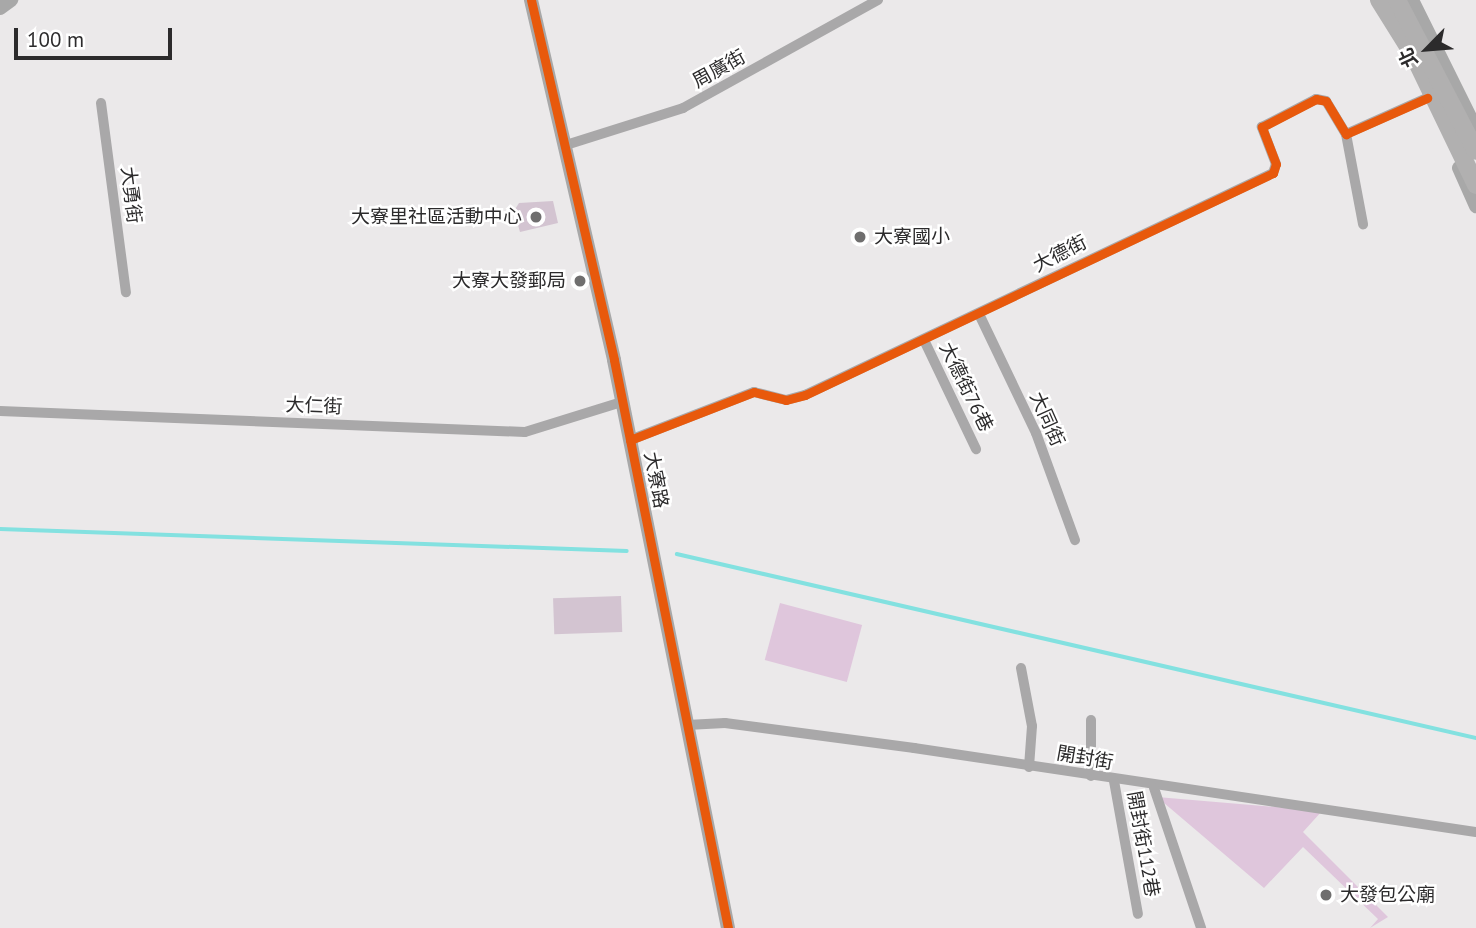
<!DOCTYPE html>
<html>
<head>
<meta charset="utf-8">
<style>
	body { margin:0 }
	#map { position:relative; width:1476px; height:928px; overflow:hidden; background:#ebe9ea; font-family:"PT Sans","Noto Sans TC",sans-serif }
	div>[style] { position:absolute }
	.green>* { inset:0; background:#dfc6dc; transform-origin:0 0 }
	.stream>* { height:3.5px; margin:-1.75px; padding:0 1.75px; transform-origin:1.75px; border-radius:1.75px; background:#83e1e0 }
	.building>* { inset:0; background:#d3c4d1; transform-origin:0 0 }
	.street>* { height:10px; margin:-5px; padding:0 5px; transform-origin:5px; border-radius:5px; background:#a9a8a9 }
	.secondary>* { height:14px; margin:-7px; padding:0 7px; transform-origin:7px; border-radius:7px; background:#a8a8a8 }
	.highway>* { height:18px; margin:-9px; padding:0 9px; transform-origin:9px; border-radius:9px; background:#b1b0b0 }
	.cycleway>* { height:9px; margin:-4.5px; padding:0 4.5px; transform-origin:4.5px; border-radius:4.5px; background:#e8590c }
	.dots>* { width:19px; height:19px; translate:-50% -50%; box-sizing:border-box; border:4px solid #fff; border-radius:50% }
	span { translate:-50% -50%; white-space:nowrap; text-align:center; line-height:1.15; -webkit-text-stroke:5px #fff; paint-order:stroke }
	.street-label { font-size:19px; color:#2c2b2c }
	.poi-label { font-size:19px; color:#2c2b2c }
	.right { translate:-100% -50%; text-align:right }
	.left { translate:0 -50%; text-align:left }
	.north { position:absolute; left:1392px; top:14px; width:70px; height:70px; -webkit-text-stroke:5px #fff; paint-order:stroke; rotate:245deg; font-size:19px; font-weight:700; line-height:28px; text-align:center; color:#2c2b2c }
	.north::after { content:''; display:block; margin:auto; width:24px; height:32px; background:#2c2b2c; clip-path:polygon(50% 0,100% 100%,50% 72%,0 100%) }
	.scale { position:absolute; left:14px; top:28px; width:158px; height:32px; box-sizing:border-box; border:4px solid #2c2b2c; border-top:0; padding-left:9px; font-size:21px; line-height:24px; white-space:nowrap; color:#2c2b2c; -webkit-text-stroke:5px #fff; paint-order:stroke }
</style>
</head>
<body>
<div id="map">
	<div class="green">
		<div style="left:780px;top:603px;width:85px;height:59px;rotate:15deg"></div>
		<div style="clip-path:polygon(1157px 797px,1322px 811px,1303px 832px,1388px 917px,1370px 928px,1378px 919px,1303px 847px,1264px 888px)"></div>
	</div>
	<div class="stream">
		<div style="left:0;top:529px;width:627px;rotate:2.01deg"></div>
		<div style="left:677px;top:554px;width:820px;rotate:12.97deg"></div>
	</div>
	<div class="building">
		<div style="clip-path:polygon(553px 201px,558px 223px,520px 232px,514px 211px,519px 203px)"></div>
		<div style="left:621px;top:596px;width:36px;height:68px;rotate:88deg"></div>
	</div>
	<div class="street">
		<div style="left:101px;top:103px;width:191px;rotate:82.5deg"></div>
		<div style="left:1346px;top:134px;width:92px;rotate:79.3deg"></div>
		<div style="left:566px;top:145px;width:123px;rotate:-17.5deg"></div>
		<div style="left:683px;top:108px;width:223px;rotate:-29deg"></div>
		<div style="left:979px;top:314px;width:132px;rotate:64.4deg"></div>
		<div style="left:1036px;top:433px;width:114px;rotate:70deg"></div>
		<div style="left:924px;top:340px;width:121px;rotate:64.5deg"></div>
		<div style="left:0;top:411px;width:525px;rotate:2.29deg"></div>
		<div style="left:525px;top:432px;width:102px;rotate:-17.2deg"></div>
		<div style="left:630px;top:440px;width:133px;rotate:-21.2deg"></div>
		<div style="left:754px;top:392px;width:33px;rotate:14deg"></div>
		<div style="left:786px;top:400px;width:20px;rotate:-15deg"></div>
		<div style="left:805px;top:395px;width:518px;rotate:-25.38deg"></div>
		<div style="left:1273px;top:173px;width:9px;rotate:-72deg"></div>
		<div style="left:1276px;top:164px;width:40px;rotate:-111deg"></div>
		<div style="left:1262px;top:127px;width:61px;rotate:-27.4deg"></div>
		<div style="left:1316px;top:99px;width:10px;rotate:11deg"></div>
		<div style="left:1326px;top:101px;width:39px;rotate:59deg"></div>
		<div style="left:1346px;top:134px;width:89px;rotate:-24deg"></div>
		<div style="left:1021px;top:668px;width:59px;rotate:79.3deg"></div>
		<div style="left:1032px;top:726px;width:41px;rotate:94.2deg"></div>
		<div style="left:1091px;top:720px;width:56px;rotate:90deg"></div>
		<div style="left:687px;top:725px;width:38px;rotate:-3deg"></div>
		<div style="left:725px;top:723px;width:191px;rotate:7.5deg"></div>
		<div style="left:914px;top:748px;width:568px;rotate:8.5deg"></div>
		<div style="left:1114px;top:781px;width:135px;rotate:79.8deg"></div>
		<div style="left:1154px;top:788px;width:148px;rotate:71.4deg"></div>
	</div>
	<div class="secondary">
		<div style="left:531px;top:0;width:369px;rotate:77deg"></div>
		<div style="left:614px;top:360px;width:579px;rotate:78.65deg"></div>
		<div style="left:1412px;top:0;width:144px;rotate:63.6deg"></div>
		<div style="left:0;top:8px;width:14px;rotate:-36deg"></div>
		<div style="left:1459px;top:168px;width:42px;rotate:65.9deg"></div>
	</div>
	<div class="highway">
		<div style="left:1379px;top:0;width:66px;rotate:58deg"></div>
		<div style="left:1414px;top:56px;width:143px;rotate:64.3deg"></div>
		<div style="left:1397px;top:0;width:170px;rotate:62.4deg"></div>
	</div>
	<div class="cycleway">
		<div style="left:531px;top:0;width:369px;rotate:77deg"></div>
		<div style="left:614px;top:360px;width:579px;rotate:78.65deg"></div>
		<div style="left:630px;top:440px;width:133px;rotate:-21.2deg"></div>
		<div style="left:754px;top:392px;width:33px;rotate:14deg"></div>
		<div style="left:786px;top:400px;width:20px;rotate:-15deg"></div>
		<div style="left:805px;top:395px;width:518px;rotate:-25.38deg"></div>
		<div style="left:1273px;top:173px;width:9px;rotate:-72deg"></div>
		<div style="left:1276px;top:164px;width:40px;rotate:-111deg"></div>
		<div style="left:1262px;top:127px;width:61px;rotate:-27.4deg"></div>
		<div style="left:1316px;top:99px;width:10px;rotate:11deg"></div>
		<div style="left:1326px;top:101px;width:39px;rotate:59deg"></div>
		<div style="left:1346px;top:134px;width:89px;rotate:-24deg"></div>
	</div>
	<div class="dots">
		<div style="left:536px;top:217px;background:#6f6e6e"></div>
		<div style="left:860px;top:237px;background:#6f6e6e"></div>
		<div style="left:580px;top:281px;background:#6f6e6e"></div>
		<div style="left:1326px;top:895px;background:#6f6e6e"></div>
	</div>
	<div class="street-label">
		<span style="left:719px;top:69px;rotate:-29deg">周廣街</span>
		<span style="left:131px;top:195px;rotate:83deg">大勇街</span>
		<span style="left:1060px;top:254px;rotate:-27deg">大德街</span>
		<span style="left:966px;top:387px;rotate:64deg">大德街76巷</span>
		<span style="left:314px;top:406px;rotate:2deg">大仁街</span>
		<span style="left:1047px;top:419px;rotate:66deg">大同街</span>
		<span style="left:656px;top:480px;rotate:79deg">大寮路</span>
		<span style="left:1085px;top:758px;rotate:10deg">開封街</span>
		<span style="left:1143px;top:844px;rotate:80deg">開封街112巷</span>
	</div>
	<div class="poi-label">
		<span class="right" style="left:522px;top:217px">大寮里社區活動中心</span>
		<span class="left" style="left:874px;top:237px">大寮國小</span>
		<span class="right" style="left:566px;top:281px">大寮大發郵局</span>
		<span class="left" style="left:1340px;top:895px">大發包公廟</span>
	</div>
	<div class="north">北</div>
	<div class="scale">100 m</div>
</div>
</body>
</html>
